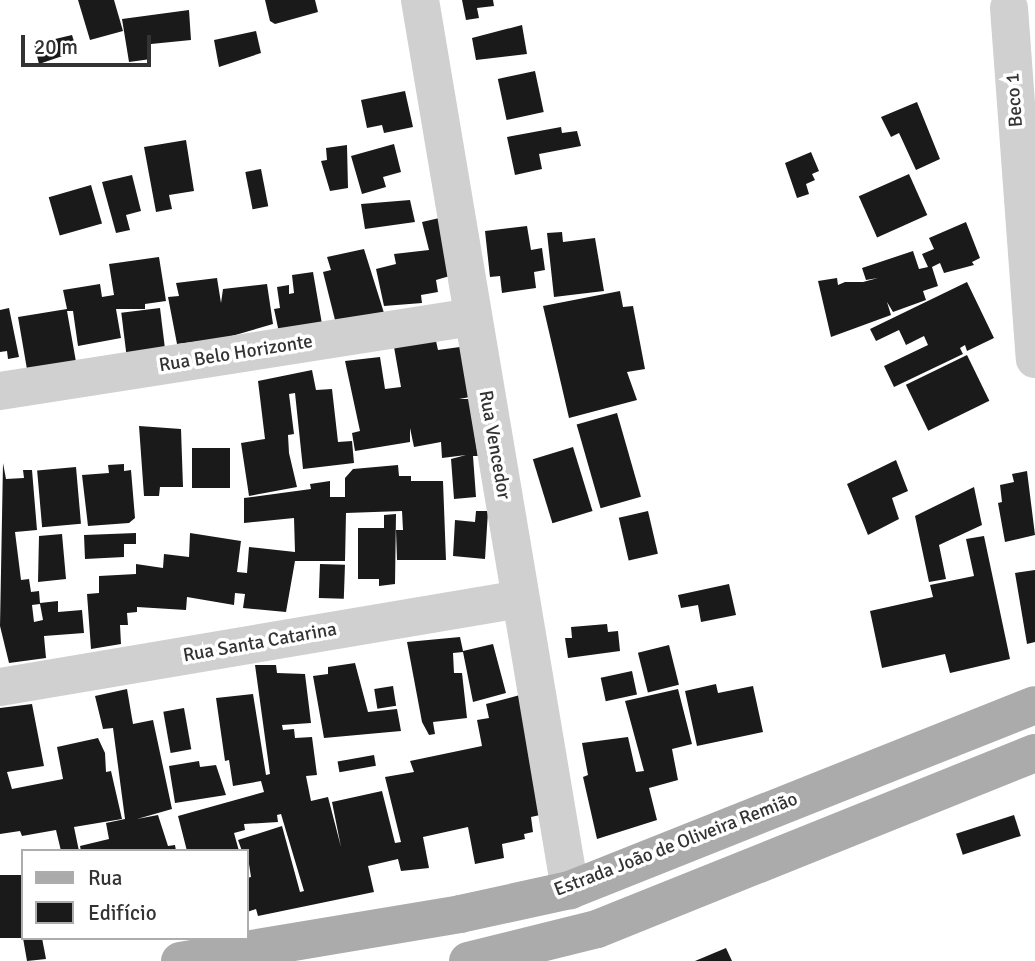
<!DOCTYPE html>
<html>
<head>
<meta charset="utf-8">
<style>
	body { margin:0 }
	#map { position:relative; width:1035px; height:961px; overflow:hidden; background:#fff; font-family:Signika,sans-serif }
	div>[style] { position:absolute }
	.building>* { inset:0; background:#1a1a1a; transform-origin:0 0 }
	.minor>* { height:38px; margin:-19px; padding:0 19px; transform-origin:19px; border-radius:19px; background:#d0d0d0 }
	.major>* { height:38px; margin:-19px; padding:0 19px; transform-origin:19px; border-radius:19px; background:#ababab }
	span { translate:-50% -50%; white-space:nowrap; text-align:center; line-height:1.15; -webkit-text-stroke:7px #fff; paint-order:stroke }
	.street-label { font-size:19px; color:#333 }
	.legend { position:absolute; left:21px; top:849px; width:228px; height:91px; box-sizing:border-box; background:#fff; border:2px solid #adadad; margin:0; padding:9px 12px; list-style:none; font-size:21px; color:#333 }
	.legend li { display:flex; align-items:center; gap:14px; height:35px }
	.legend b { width:35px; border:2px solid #adadad }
	.scale { position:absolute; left:21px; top:35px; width:130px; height:32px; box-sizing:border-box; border:4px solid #333; border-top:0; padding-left:9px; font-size:21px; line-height:24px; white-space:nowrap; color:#333; -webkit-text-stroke:5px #fff; paint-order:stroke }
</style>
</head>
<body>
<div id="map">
	<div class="building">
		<div style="clip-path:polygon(78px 0,114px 0,123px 31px,90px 40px)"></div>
		<div style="clip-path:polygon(265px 0,315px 0,318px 12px,275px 24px,270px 21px)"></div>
		<div style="clip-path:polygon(462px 0,493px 0,494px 6px,477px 8px,479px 18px,466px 20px)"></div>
		<div style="clip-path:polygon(189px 10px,191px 40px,151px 44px,151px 59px,129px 62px,122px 19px)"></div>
		<div style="clip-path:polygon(522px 25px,527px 54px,476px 60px,472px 38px)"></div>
		<div style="clip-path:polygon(256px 31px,261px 53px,219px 67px,214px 40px)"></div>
		<div style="clip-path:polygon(72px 35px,77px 51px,39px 64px,34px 44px)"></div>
		<div style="left:535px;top:71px;width:42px;height:38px;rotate:78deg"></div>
		<div style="clip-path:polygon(405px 91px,413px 127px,384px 133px,382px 125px,367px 128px,361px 100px)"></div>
		<div style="clip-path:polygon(917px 102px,940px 159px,916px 170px,899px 133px,891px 137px,881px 117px)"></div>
		<div style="clip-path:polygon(561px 127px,562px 133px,577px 131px,581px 146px,539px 154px,542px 169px,515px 175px,507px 137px)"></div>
		<div style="clip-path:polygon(186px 140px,194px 191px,169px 195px,172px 209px,156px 212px,144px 147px)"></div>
		<div style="clip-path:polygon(394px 144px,401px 172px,383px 177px,386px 187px,362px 194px,351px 156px)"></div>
		<div style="clip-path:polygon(347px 145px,348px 188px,330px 191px,321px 161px,327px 160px,326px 148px)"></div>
		<div style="clip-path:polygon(811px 152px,819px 171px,812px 174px,815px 180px,806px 184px,809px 194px,797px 198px,785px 163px)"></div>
		<div style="left:261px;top:169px;width:38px;height:16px;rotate:79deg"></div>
		<div style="left:909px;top:174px;width:45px;height:55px;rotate:66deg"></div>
		<div style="clip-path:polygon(132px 175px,141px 211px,126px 215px,130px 230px,116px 233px,102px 182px)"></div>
		<div style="left:91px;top:185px;width:40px;height:44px;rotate:74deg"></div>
		<div style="clip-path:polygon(410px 200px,415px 222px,365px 229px,361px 204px)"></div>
		<div style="clip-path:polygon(448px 216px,460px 273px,436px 280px,438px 292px,421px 295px,422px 303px,384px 306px,376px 269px,396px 264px,394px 254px,429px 250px,422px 222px)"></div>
		<div style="clip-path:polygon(966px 222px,980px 258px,972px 262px,974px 265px,944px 273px,940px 263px,932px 267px,938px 286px,923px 291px,926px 300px,893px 312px,887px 302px,891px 315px,831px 337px,818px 281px,837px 278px,838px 285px,845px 282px,863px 282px,878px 278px,866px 280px,862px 268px,913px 251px,919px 269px,928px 267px,922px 254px,934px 249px,929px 238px)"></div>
		<div style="clip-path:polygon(527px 226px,531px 250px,542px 248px,545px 270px,534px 272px,536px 288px,502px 293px,500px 276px,490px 277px,485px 231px)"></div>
		<div style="clip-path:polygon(562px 232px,563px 242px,595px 238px,604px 291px,554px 297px,547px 233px)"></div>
		<div style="clip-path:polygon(364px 249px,384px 313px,336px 324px,323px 272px,331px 270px,327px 257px)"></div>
		<div style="clip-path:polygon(159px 257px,166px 301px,145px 304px,145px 309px,116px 309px,121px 338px,78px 346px,73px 311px,67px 311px,78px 373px,29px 381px,18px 317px,67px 309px,63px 290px,100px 284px,102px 297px,114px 295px,109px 264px)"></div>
		<div style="clip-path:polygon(313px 272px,322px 324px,281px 342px,274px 309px,280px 308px,277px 287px,289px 285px,289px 294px,294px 293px,292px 275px)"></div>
		<div style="clip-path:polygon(217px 278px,221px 303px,223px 289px,267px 284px,273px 324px,225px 338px,177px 344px,168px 297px,179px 296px,176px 283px)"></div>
		<div style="clip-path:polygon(967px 282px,994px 338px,967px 351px,965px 345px,960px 348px,963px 354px,894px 387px,884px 366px,928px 345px,924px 336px,906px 345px,899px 330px,876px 341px,870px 329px)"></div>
		<div style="clip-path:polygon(620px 291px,623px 307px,633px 306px,645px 369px,627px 372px,637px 400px,569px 418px,543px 306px)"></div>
		<div style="clip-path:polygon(9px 308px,19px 357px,8px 359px,7px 351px,0 352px,0 310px)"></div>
		<div style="left:160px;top:308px;width:48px;height:39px;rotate:83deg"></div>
		<div style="clip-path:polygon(436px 341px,438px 350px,460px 347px,470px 397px,459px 399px,469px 399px,478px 456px,473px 456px,476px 497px,454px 499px,451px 459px,466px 455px,442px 458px,441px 442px,414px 447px,410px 428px,410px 442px,355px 451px,352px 433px,360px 431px,345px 361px,380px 357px,385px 389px,401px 387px,394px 347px)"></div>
		<div style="left:967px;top:355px;width:51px;height:68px;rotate:64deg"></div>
		<div style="clip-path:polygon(312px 370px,316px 390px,332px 389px,338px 442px,352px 441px,354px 463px,303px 469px,295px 393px,289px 394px,294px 434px,288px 435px,289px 453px,297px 487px,249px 496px,241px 443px,265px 439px,258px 381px)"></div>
		<div style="left:617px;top:413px;width:87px;height:42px;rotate:74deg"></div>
		<div style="clip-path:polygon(139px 426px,181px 429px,183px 487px,160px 487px,159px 496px,144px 496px)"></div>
		<div style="left:573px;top:447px;width:67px;height:42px;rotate:73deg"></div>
		<div style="left:192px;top:448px;width:38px;height:40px"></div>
		<div style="clip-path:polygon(896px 460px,908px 491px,892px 498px,899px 519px,868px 535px,847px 484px)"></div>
		<div style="clip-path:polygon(evenodd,3px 463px,6px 479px,24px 478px,23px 470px,32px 470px,37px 530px,15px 532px,21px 580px,29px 579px,31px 592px,39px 591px,40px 603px,58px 601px,58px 612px,82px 610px,84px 633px,44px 636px,46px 658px,9px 663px,0 626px,3px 463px,40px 604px,43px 620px,34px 622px,32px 605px,40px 604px)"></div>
		<div style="clip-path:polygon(124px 464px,124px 471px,131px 470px,135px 518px,129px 523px,88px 526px,82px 475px,109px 473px,108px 465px)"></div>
		<div style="clip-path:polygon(398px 465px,399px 476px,411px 476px,411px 481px,443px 481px,446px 560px,397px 560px,396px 530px,403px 530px,402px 511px,346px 513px,345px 561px,295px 561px,286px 612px,243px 608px,245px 594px,235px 593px,234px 605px,187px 597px,186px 610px,137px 607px,137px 612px,127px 613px,128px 625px,120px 625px,121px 644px,91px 649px,87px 594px,99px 593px,99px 576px,136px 574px,136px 564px,163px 568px,164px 554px,189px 557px,190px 533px,241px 541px,237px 572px,247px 573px,249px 547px,295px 552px,294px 518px,244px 523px,244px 498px,311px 489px,310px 484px,330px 481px,330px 497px,345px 497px,345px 478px,353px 469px)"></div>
		<div style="left:76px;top:467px;width:57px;height:39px;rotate:85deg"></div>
		<div style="clip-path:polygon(1027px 471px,1035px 535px,1005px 542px,998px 503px,1002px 502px,1000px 485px,1014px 482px,1012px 474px)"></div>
		<div style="clip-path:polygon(974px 487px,982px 525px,939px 545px,946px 579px,929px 582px,915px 516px)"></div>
		<div style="clip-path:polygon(476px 511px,488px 511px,485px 559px,453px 556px,455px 520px,475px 522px)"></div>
		<div style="left:648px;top:511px;width:44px;height:30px;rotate:77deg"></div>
		<div style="clip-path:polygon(396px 514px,395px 584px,379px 586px,379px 579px,358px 579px,358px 528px,384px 528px,384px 515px)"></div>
		<div style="clip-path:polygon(136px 533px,136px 544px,124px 544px,124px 557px,85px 559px,84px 535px)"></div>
		<div style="clip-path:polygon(62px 534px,66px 579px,38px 582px,39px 536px)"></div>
		<div style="clip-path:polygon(984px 536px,1010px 659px,950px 673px,945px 654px,882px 668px,870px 611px,933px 597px,930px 585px,974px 576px,966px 539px)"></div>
		<div style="left:320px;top:564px;width:25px;height:34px;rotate:2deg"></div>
		<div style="clip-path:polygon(1035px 570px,1035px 642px,1027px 644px,1015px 573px)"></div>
		<div style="clip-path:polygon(729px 584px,736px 615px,701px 622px,698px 605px,681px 608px,678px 595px)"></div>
		<div style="clip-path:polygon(607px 624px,608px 632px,618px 631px,620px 651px,568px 658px,565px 638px,572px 638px,571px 627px)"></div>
		<div style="clip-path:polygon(460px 637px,463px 651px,493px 644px,506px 693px,473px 702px,463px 652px,453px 653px,454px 673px,462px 673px,467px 718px,433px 722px,435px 734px,429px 735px,422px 722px,407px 642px)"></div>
		<div style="left:669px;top:645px;width:41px;height:32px;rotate:76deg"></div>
		<div style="clip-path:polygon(355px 663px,368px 712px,397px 709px,401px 731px,324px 738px,313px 676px,328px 674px,328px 667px)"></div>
		<div style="clip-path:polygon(255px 665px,276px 665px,277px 673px,305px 674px,311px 723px,282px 725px,283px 730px,294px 729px,295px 738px,312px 737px,317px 775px,306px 776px,311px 801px,328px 797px,341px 847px,332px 802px,382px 791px,395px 843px,401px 842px,385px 777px,414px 772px,410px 761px,482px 746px,477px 720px,489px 718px,486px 704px,520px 695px,549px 813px,531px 817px,533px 832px,524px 834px,525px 839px,502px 844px,504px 858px,475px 864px,468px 827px,423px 837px,429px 868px,401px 871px,398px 859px,368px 866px,374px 892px,258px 916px,256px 909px,247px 912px,247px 878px,251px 877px,247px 851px,242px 851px,238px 840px,282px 826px,300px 892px,304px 891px,281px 814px,277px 815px,278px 822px,244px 824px,245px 830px,234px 833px,239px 851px,187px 851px,178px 816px,264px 792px,261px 781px,233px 786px,229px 760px,225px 761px,216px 698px,253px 694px,266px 775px,270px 774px)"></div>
		<div style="left:632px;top:671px;width:24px;height:32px;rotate:78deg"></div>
		<div style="clip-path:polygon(716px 684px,718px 693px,753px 686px,763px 732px,697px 746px,685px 691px)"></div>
		<div style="left:393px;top:686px;width:20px;height:19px;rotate:81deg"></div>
		<div style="clip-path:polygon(127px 689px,133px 724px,153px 720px,172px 809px,137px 819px,158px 815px,168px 846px,175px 845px,176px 851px,81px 851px,80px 846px,109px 839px,106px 823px,125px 819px,113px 728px,103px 729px,95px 696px)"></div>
		<div style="clip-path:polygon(678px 689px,692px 744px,672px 749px,678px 780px,649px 788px,657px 820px,597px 839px,583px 777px,588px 775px,582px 743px,628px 737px,636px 772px,644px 771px,625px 701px)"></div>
		<div style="clip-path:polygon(32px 704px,44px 766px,7px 772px,12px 789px,63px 779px,57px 747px,98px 738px,105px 753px,106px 772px,111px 771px,122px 819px,74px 827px,79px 851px,61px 851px,56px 830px,22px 836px,20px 831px,0 834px,0 708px)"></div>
		<div style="left:184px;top:708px;width:42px;height:21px;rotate:80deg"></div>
		<div style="left:374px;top:755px;width:11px;height:37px;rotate:80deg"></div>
		<div style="clip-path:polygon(199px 761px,200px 767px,216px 765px,226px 795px,175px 803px,169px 766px)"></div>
		<div style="left:1014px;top:815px;width:22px;height:61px;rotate:72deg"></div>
		<div style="left:23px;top:875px;width:63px;height:24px;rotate:90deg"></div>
		<div style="clip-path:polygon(23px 938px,42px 938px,46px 959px,27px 961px)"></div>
		<div style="clip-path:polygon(726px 948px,732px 961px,695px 961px)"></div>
	</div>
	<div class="minor">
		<div style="left:420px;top:0;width:903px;rotate:80.43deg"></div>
		<div style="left:1009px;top:8px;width:352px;rotate:85.8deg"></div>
		<div style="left:0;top:391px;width:478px;rotate:-8.9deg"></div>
		<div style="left:0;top:687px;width:527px;rotate:-9.61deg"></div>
	</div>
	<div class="major">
		<div style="left:180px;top:961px;width:284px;rotate:-9.5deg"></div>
		<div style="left:460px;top:914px;width:113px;rotate:-12.3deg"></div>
		<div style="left:570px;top:890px;width:500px;rotate:-21.7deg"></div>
		<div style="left:468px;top:961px;width:133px;rotate:-13.9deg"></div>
		<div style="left:597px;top:929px;width:472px;rotate:-21.9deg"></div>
	</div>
	<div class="street-label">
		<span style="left:1015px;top:100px;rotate:-94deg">Beco 1</span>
		<span style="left:236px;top:354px;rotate:-9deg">Rua Belo Horizonte</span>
		<span style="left:494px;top:445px;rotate:80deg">Rua Vencedor</span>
		<span style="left:260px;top:643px;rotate:-10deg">Rua Santa Catarina</span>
		<span style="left:676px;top:845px;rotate:-21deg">Estrada João de Oliveira Remião</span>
	</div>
	<ul class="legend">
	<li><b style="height:9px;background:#ababab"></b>Rua</li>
	<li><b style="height:19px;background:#1a1a1a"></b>Edifício</li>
	</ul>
	<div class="scale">20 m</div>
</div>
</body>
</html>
